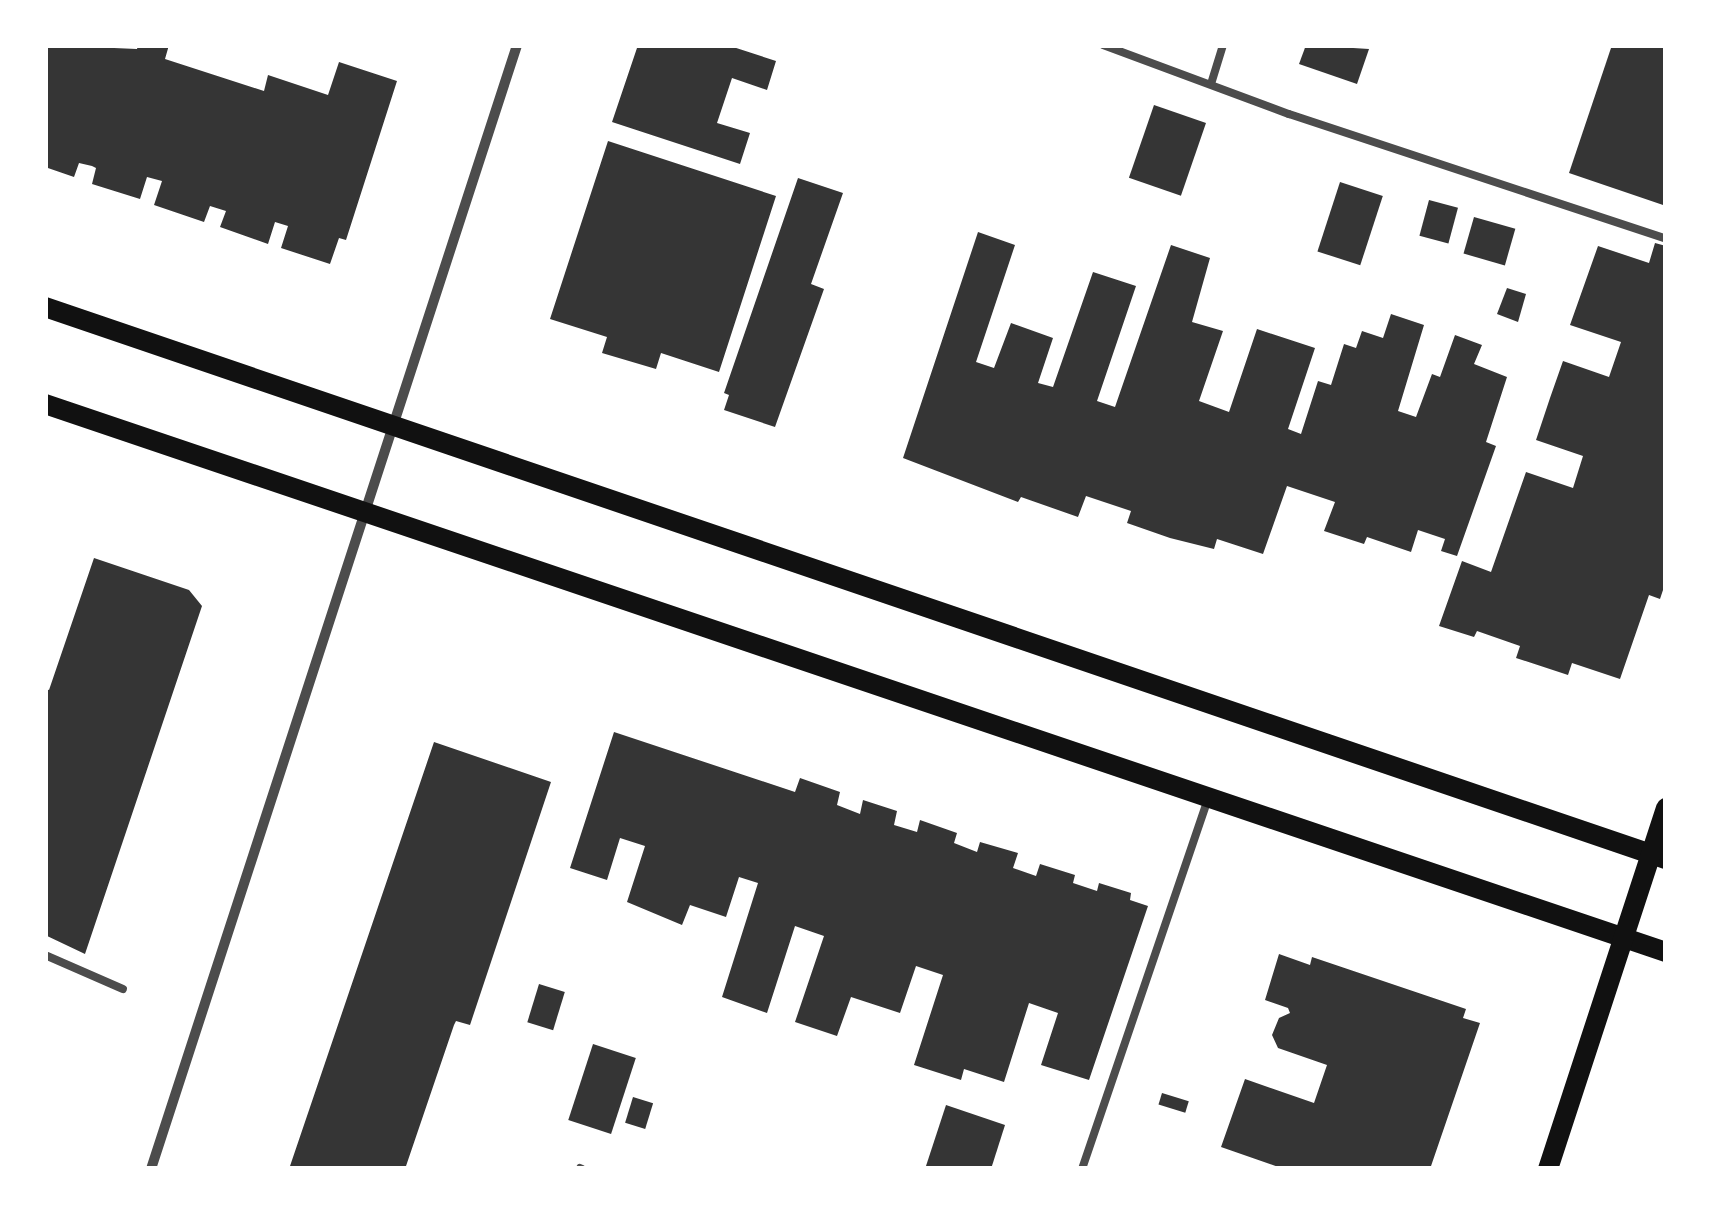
<!DOCTYPE html>
<html>
<head>
<meta charset="utf-8">
<style>
	body { margin:0 }
	#map { position:relative; width:1711px; height:1214px; overflow:hidden; background:#fff; font-family:"Work Sans",sans-serif }
	div>[style] { position:absolute }
	.building>* { inset:0; background:#353535; transform-origin:0 0 }
	.service>* { height:8px; margin:-4px; padding:0 4px; transform-origin:4px; border-radius:4px; background:#4c4c4c }
	.minor>* { height:10px; margin:-5px; padding:0 5px; transform-origin:5px; border-radius:5px; background:#4c4c4c }
	.secondary>* { height:20px; margin:-10px; padding:0 10px; transform-origin:10px; border-radius:10px; background:#111 }
	span { translate:-50% -50%; white-space:nowrap; text-align:center; line-height:1.15; -webkit-text-stroke:9px #fff; paint-order:stroke }
	.frame { position:absolute; inset:0; border:48px solid #fff; pointer-events:none }
</style>
</head>
<body>
<div id="map">
	<div class="building">
		<div style="clip-path:polygon(45px 45px,137px 49px,138px 45px,169px 45px,165px 59px,264px 91px,268px 75px,328px 95px,339px 62px,397px 81px,346px 240px,339px 238px,330px 264px,281px 248px,288px 226px,275px 222px,268px 244px,220px 227px,226px 211px,210px 206px,204px 222px,154px 205px,162px 181px,147px 177px,140px 199px,92px 184px,96px 168px,92px 166px,79px 163px,74px 177px,45px 167px)"></div>
		<div style="clip-path:polygon(638px 45px,727px 45px,776px 61px,767px 90px,732px 78px,717px 123px,750px 133px,740px 164px,612px 122px)"></div>
		<div style="clip-path:polygon(1306px 45px,1369px 49px,1357px 84px,1299px 64px)"></div>
		<div style="clip-path:polygon(1612px 45px,1666px 45px,1666px 206px,1569px 173px)"></div>
		<div style="left:1154px;top:105px;width:55px;height:77px;rotate:19deg"></div>
		<div style="clip-path:polygon(608px 141px,776px 196px,719px 372px,661px 353px,656px 369px,602px 353px,607px 337px,550px 319px)"></div>
		<div style="clip-path:polygon(798px 178px,843px 193px,811px 284px,824px 289px,775px 427px,724px 410px,729px 395px,724px 393px)"></div>
		<div style="left:1340px;top:182px;width:45px;height:73px;rotate:18deg"></div>
		<div style="left:1429px;top:200px;width:30px;height:37px;rotate:15deg"></div>
		<div style="left:1474px;top:217px;width:43px;height:38px;rotate:16deg"></div>
		<div style="clip-path:polygon(978px 232px,1015px 245px,976px 362px,994px 368px,1011px 323px,1053px 338px,1038px 383px,1053px 387px,1093px 272px,1136px 286px,1097px 401px,1115px 407px,1171px 245px,1210px 258px,1192px 322px,1223px 331px,1199px 401px,1229px 412px,1257px 329px,1315px 348px,1288px 429px,1301px 434px,1318px 381px,1331px 385px,1344px 344px,1356px 348px,1362px 331px,1383px 338px,1391px 314px,1424px 325px,1398px 411px,1416px 417px,1432px 374px,1440px 377px,1455px 335px,1482px 345px,1474px 364px,1507px 377px,1486px 442px,1496px 446px,1457px 556px,1441px 551px,1445px 539px,1418px 530px,1411px 552px,1367px 537px,1364px 544px,1324px 531px,1335px 502px,1287px 486px,1263px 554px,1217px 539px,1214px 549px,1170px 538px,1127px 523px,1131px 511px,1086px 496px,1078px 517px,1021px 497px,1018px 502px,903px 458px)"></div>
		<div style="clip-path:polygon(1655px 243px,1666px 246px,1666px 581px,1660px 599px,1649px 595px,1620px 679px,1572px 663px,1568px 675px,1516px 658px,1520px 646px,1477px 631px,1474px 637px,1439px 626px,1462px 561px,1491px 572px,1526px 472px,1573px 488px,1583px 456px,1536px 440px,1550px 398px,1563px 361px,1609px 377px,1621px 342px,1570px 325px,1598px 246px,1649px 263px)"></div>
		<div style="clip-path:polygon(1507px 288px,1526px 294px,1518px 322px,1497px 314px)"></div>
		<div style="clip-path:polygon(94px 558px,189px 590px,202px 606px,85px 954px,45px 935px,45px 689px,49px 690px)"></div>
		<div style="clip-path:polygon(614px 732px,795px 792px,800px 778px,840px 792px,837px 805px,860px 814px,863px 800px,897px 811px,894px 825px,917px 832px,920px 820px,957px 833px,954px 843px,977px 852px,980px 842px,1018px 853px,1013px 868px,1036px 876px,1040px 864px,1075px 875px,1073px 883px,1097px 891px,1099px 883px,1131px 893px,1130px 900px,1148px 906px,1089px 1080px,1041px 1065px,1058px 1013px,1029px 1003px,1004px 1082px,964px 1069px,961px 1080px,914px 1065px,943px 975px,916px 966px,900px 1013px,851px 997px,837px 1036px,795px 1022px,824px 936px,795px 926px,767px 1013px,722px 997px,758px 883px,739px 877px,726px 917px,690px 905px,682px 925px,627px 902px,645px 846px,620px 838px,607px 880px,570px 868px)"></div>
		<div style="clip-path:polygon(434px 742px,551px 782px,470px 1025px,456px 1021px,454px 1025px,405px 1169px,289px 1169px)"></div>
		<div style="clip-path:polygon(1279px 954px,1310px 965px,1312px 957px,1466px 1009px,1463px 1018px,1480px 1023px,1430px 1169px,1284px 1169px,1221px 1147px,1245px 1079px,1314px 1103px,1327px 1065px,1278px 1048px,1272px 1035px,1279px 1018px,1290px 1013px,1288px 1008px,1265px 1000px)"></div>
		<div style="left:539px;top:984px;width:27px;height:40px;rotate:17deg"></div>
		<div style="left:593px;top:1044px;width:45px;height:80px;rotate:18deg"></div>
		<div style="left:1162px;top:1093px;width:28px;height:12px;rotate:17deg"></div>
		<div style="left:633px;top:1097px;width:21px;height:27px;rotate:17deg"></div>
		<div style="clip-path:polygon(946px 1105px,1005px 1125px,991px 1169px,925px 1169px)"></div>
	</div>
	<div class="service">
		<div style="left:1103px;top:45px;width:198px;rotate:20.4deg"></div>
		<div style="left:1289px;top:114px;width:397px;rotate:18.3deg"></div>
		<div style="left:1211px;top:84px;width:41px;rotate:-72.9deg"></div>
		<div style="left:45px;top:955px;width:85px;rotate:23.6deg"></div>
		<div style="left:580px;top:1168px;width:2px;rotate:27deg"></div>
		<div style="left:1082px;top:1169px;width:392px;rotate:-71.2deg"></div>
	</div>
	<div class="minor">
		<div style="left:151px;top:1169px;width:1182px;rotate:-71.96deg"></div>
	</div>
	<div class="secondary">
		<div style="left:45px;top:307px;width:1712px;rotate:18.81deg"></div>
		<div style="left:45px;top:404px;width:1711px;rotate:18.68deg"></div>
		<div style="left:1548px;top:1169px;width:380px;rotate:-71.9deg"></div>
	</div>
	<div class="frame"></div>
</div>
</body>
</html>
